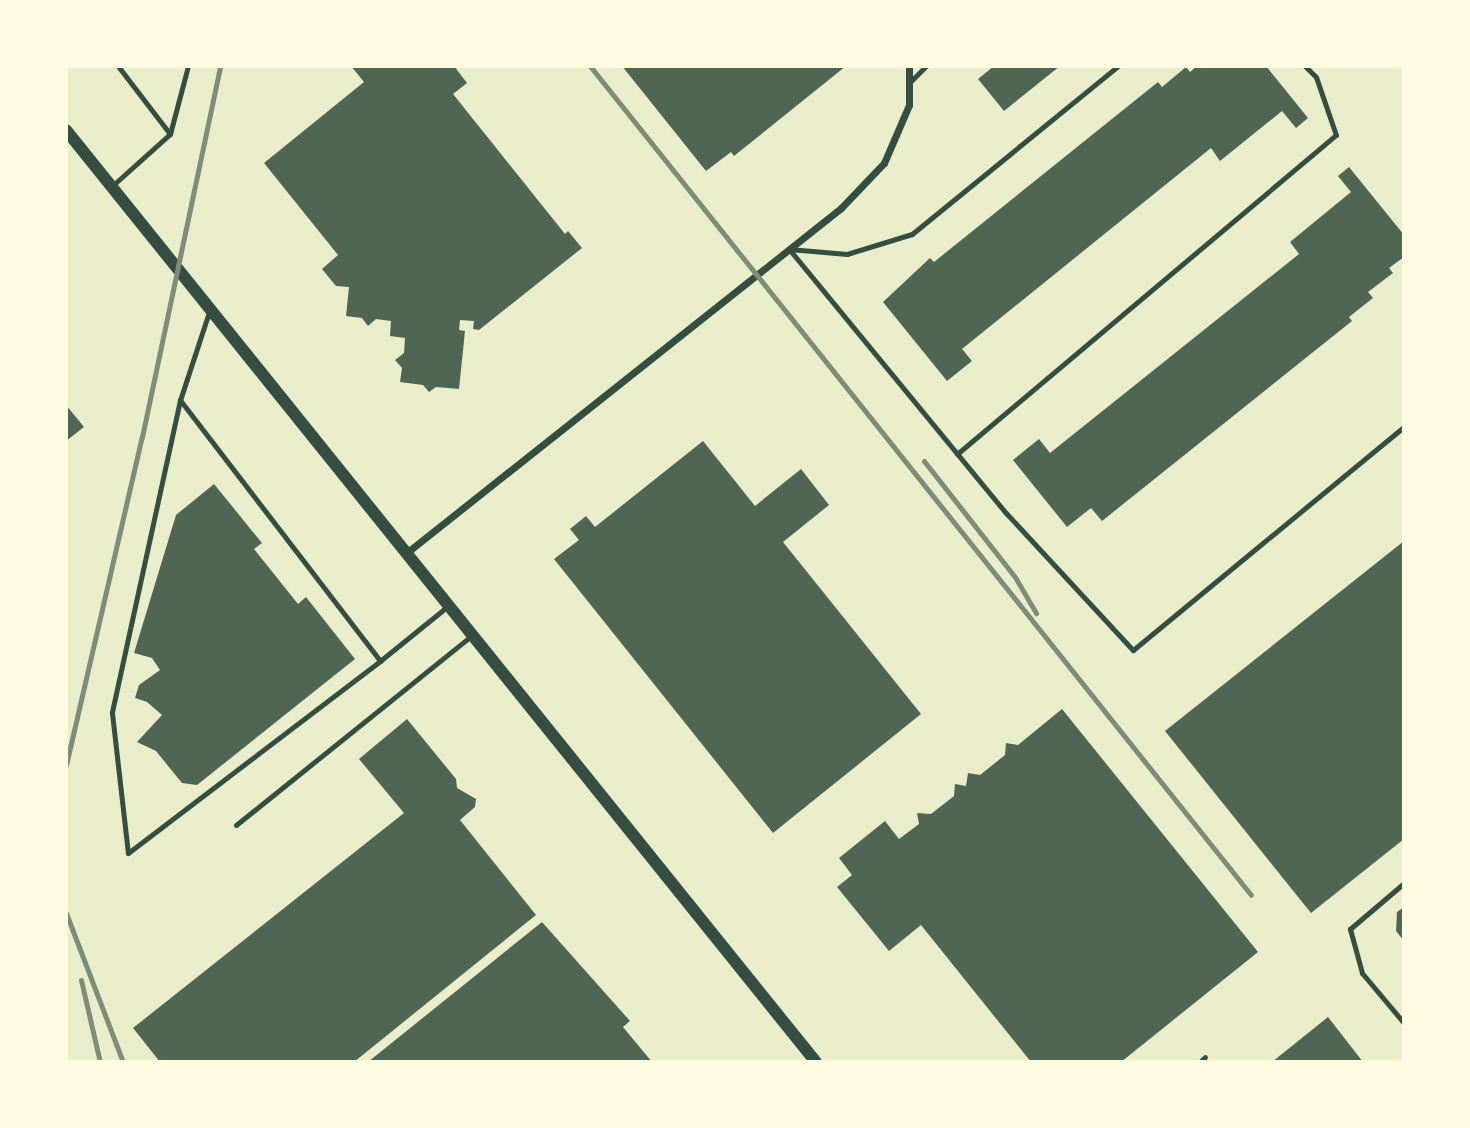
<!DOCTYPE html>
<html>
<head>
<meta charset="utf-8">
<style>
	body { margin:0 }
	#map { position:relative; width:1470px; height:1128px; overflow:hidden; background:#e9edc9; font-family:"IBM Plex Sans",sans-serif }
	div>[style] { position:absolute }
	.building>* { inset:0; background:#4f6655 }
	.service>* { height:5px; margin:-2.5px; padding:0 2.5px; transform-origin:2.5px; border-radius:2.5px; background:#344e41 }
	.minor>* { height:7px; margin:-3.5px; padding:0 3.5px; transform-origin:3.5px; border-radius:3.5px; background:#344e41 }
	.tertiary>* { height:12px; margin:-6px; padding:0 6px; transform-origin:6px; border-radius:6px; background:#344e41 }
	.rail>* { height:5px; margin:-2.5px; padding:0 2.5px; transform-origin:2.5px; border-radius:2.5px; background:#7c8e77 }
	span { translate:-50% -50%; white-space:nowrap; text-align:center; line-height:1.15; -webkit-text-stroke:5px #fefae0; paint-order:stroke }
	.frame { position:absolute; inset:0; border:68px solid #fefae0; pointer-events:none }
</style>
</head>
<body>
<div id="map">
	<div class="building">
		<div style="clip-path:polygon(351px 66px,454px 66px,467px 83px,453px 94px,565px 234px,568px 231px,582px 248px,479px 330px,473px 329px,474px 321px,460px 320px,459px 330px,465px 331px,459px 389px,436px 387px,429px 392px,423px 385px,400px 382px,402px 368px,395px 360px,404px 353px,405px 338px,390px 336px,391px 321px,376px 319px,368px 326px,362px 318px,346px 316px,349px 287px,336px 286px,322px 269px,338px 255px,264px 163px,364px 82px)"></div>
		<div style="clip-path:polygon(622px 66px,846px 66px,734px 156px,731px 152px,706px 171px)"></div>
		<div style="clip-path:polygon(994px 66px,1060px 66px,1004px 111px,978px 79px)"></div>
		<div style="clip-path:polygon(1197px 66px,1266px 66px,1308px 118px,1296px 128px,1282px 111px,1220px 161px,1211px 148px,962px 349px,972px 361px,947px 381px,883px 302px,930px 258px,934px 262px,1158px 82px,1162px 87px,1186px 67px,1190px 72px)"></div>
		<div style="clip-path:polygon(1349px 167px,1404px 235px,1404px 257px,1389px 268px,1393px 273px,1368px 292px,1373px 298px,1349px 317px,1352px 321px,1102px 521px,1091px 508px,1067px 527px,1013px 460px,1039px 439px,1050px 453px,1299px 254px,1290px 242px,1351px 192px,1338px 176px)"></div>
		<div style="clip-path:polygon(66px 405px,84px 427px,66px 441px)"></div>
		<div style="clip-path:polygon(703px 441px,755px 506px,801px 469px,829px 505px,783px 542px,921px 714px,773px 833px,554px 559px,579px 540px,570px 529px,586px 516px,595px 527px)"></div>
		<div style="clip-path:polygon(214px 484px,262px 543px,254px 549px,298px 604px,306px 597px,355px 659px,197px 785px,182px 783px,156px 751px,137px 742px,162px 715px,147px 702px,135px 698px,139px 685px,160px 670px,152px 658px,134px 653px,176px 515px)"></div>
		<div style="clip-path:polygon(1404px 541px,1404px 839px,1311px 913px,1165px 731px)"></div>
		<div style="clip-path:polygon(1062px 709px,1258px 952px,1121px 1062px,1031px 1062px,921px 925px,889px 951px,837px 887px,852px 875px,839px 858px,885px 821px,899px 839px,919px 824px,917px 813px,931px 814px,954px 796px,955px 784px,966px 786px,968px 773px,980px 775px,1005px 755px,1006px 743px,1018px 745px)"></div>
		<div style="clip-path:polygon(407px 719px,456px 779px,457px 788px,476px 799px,475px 807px,460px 820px,536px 915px,354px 1062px,160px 1062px,133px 1028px,404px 813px,359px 759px)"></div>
		<div style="clip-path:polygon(1404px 907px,1404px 941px,1396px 931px,1397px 912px)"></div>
		<div style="clip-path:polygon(542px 922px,630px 1021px,623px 1027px,652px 1062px,368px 1062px)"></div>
		<div style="clip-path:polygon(1328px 1017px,1363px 1062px,1272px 1062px)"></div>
	</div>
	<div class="service">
		<div style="left:909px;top:83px;width:24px;rotate:-45deg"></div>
		<div style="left:170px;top:134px;width:70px;rotate:-75.2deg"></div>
		<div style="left:112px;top:186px;width:78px;rotate:-41.9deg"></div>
		<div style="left:170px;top:134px;width:86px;rotate:-127.4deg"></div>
		<div style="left:789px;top:249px;width:342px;rotate:50.6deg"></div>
		<div style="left:1006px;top:513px;width:187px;rotate:47.2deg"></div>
		<div style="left:1133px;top:650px;width:351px;rotate:-39.5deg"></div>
		<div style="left:789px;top:249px;width:58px;rotate:4.9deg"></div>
		<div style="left:847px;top:254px;width:68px;rotate:-17.1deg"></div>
		<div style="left:912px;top:234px;width:266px;rotate:-39.2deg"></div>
		<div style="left:209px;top:312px;width:93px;rotate:108.2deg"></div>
		<div style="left:180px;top:400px;width:329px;rotate:52.5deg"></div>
		<div style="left:380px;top:661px;width:87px;rotate:-39deg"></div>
		<div style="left:180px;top:400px;width:320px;rotate:102.3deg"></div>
		<div style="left:112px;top:713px;width:141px;rotate:83.5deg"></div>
		<div style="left:128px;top:853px;width:317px;rotate:-37.3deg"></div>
		<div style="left:957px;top:454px;width:495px;rotate:-40.1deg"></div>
		<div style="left:1336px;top:135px;width:61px;rotate:-109deg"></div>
		<div style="left:1316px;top:77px;width:16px;rotate:-135deg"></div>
		<div style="left:236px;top:825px;width:303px;rotate:-38.8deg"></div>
		<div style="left:1404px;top:883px;width:71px;rotate:139.6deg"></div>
		<div style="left:1350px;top:929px;width:46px;rotate:74.7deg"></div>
		<div style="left:1362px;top:973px;width:65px;rotate:50deg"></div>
		<div style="left:1200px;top:1062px;width:7px;rotate:-45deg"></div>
	</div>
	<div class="minor">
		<div style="left:405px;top:554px;width:557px;rotate:-38.43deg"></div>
		<div style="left:841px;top:208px;width:62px;rotate:-46.3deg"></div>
		<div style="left:884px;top:163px;width:63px;rotate:-66.7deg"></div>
		<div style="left:909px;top:105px;width:39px;rotate:-90deg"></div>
	</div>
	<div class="tertiary">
		<div style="left:66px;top:130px;width:1196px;rotate:51.18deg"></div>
	</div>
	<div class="rail">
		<div style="left:590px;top:66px;width:1060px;rotate:51.43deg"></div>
		<div style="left:924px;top:461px;width:147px;rotate:51.9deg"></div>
		<div style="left:1015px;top:577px;width:42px;rotate:59.7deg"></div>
		<div style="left:66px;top:765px;width:337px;rotate:-77deg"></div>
		<div style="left:142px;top:437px;width:379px;rotate:-78.1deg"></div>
		<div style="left:66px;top:913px;width:160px;rotate:69.1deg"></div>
		<div style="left:81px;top:980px;width:84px;rotate:77deg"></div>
	</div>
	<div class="frame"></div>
</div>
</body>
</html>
